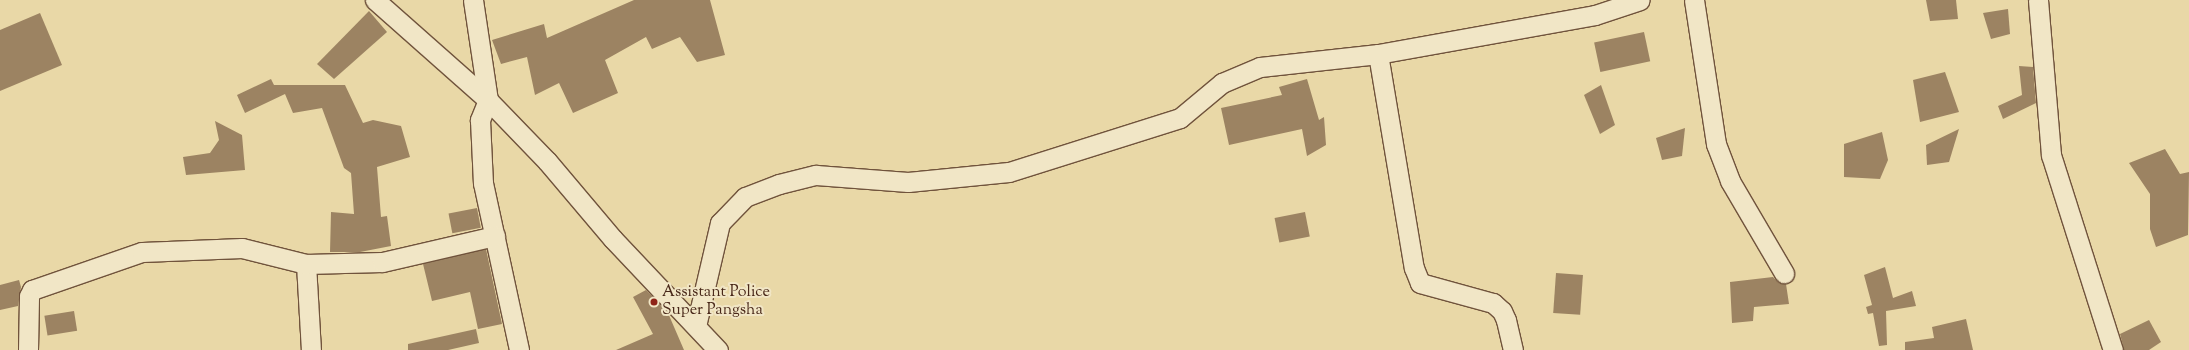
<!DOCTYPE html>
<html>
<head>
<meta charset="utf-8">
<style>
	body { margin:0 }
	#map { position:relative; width:2189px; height:350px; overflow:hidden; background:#e9d8a7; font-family:"Sorts Mill Goudy",serif }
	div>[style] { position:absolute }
	.building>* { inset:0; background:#9c8362; transform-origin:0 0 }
	.roads { filter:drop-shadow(1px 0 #70533c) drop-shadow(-1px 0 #70533c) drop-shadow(0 1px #70533c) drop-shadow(0 -1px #70533c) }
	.street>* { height:19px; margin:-9.5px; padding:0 9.5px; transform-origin:9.5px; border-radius:9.5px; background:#f1e6c6 }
	.dots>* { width:11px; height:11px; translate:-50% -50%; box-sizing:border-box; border:2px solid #f1e6c6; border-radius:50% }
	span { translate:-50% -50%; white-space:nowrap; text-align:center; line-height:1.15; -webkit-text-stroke:4px #f1e6c6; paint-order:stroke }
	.poi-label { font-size:16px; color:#482718 }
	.left { translate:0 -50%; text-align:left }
</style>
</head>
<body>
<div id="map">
	<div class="building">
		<div style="clip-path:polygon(634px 0,710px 0,725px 55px,697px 62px,680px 37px,652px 49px,646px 37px,605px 60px,618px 93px,573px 113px,559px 83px,535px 95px,527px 57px,501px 64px,492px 40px,544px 24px,547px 38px)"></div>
		<div style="clip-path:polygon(1926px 0,1956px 0,1958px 19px,1930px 21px)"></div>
		<div style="clip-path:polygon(2008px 9px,2010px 34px,1991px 39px,1983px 13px)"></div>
		<div style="clip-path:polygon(369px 11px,387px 32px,334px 79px,317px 64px)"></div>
		<div style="clip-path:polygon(40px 13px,62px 65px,0 91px,0 30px)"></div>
		<div style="left:1644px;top:32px;width:30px;height:51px;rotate:78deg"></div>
		<div style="clip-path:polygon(2019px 66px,2033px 67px,2036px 103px,2003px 119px,1998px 106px,2022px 95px)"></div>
		<div style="clip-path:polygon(1945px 72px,1959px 112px,1920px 122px,1913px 80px)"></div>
		<div style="clip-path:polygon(271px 79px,274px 85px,345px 85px,363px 123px,373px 120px,401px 126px,410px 157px,377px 167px,381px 217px,387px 216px,391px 246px,360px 252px,330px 252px,331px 212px,354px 214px,351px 173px,344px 168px,322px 108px,293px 113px,285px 94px,245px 113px,237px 95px)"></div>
		<div style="clip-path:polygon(1307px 79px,1319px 120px,1324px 117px,1326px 145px,1307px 156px,1302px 129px,1229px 145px,1221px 108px,1282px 95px,1279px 87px)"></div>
		<div style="clip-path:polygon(1601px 85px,1615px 125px,1600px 134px,1584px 95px)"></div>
		<div style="clip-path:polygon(215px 121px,242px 135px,245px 170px,186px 175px,183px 157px,210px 153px,219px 140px)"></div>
		<div style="clip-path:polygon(1685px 128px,1682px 156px,1662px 160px,1656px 138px)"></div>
		<div style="clip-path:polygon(1959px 129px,1949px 162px,1927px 165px,1926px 145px)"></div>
		<div style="clip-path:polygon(1882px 132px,1888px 160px,1880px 179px,1844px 177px,1844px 144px)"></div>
		<div style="clip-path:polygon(2165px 149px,2180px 174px,2189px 172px,2188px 235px,2156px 247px,2150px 229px,2150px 194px,2129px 163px)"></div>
		<div style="left:477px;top:208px;width:20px;height:29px;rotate:79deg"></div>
		<div style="left:1305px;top:212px;width:25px;height:31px;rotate:79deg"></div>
		<div style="clip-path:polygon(486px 249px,502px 324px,478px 329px,470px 292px,432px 301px,423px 264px)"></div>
		<div style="clip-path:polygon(1885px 267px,1893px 298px,1912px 291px,1916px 306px,1886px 311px,1887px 345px,1879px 346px,1873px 313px,1868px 314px,1866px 307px,1872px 305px,1864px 275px)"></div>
		<div style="left:1556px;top:273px;width:27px;height:40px;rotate:4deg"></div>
		<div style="clip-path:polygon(1773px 277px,1779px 283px,1786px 284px,1789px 304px,1754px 307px,1753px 321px,1732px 323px,1730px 282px)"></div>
		<div style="clip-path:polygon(19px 280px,21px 287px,18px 306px,0 310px,0 285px)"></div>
		<div style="clip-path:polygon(646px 290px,668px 313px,684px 350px,616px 350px,653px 334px,633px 297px)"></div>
		<div style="left:74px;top:311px;width:20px;height:30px;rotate:81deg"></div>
		<div style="clip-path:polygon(1966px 319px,1973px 350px,1905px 350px,1905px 342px,1934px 338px,1932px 327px)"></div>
		<div style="clip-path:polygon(2149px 320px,2161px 342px,2149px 350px,2124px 350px,2120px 334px)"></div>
		<div style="clip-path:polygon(476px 329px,479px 343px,448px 350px,408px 350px,408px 344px)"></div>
	</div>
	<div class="roads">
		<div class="street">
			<div style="left:375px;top:0;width:151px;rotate:41.5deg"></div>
			<div style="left:488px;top:100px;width:85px;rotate:46deg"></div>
			<div style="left:547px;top:161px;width:102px;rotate:49.8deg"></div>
			<div style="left:613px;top:239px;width:153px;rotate:46.6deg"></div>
			<div style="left:473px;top:0;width:101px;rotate:81.5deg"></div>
			<div style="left:488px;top:100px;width:22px;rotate:112deg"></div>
			<div style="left:480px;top:120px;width:63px;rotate:87.3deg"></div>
			<div style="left:483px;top:183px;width:171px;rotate:77.8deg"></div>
			<div style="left:1694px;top:0;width:146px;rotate:81.3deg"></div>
			<div style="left:1716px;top:144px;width:40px;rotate:69deg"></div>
			<div style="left:1730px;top:181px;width:107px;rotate:59.6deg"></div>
			<div style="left:2038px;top:0;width:156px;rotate:85.2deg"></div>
			<div style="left:2051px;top:155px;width:205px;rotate:72.4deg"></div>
			<div style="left:1378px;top:54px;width:217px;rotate:80.5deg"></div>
			<div style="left:1414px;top:268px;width:16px;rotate:68deg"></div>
			<div style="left:1420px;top:283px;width:76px;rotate:15.3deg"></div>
			<div style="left:1493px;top:303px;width:12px;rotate:42deg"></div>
			<div style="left:1502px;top:311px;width:10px;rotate:66deg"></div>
			<div style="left:1506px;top:320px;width:31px;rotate:77deg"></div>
			<div style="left:306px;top:264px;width:86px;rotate:86.7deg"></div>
			<div style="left:696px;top:326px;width:106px;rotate:-76.9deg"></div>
			<div style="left:720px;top:223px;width:36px;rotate:-46deg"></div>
			<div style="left:745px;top:197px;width:36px;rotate:-21deg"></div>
			<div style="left:779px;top:184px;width:38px;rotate:-14deg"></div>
			<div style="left:816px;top:175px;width:92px;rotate:4.4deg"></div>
			<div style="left:908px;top:182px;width:101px;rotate:-5.7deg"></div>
			<div style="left:1009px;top:172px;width:179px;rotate:-17.5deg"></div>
			<div style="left:1180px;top:118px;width:55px;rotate:-39.8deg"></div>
			<div style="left:1222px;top:83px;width:41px;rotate:-22.8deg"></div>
			<div style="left:1260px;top:67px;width:119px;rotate:-6.3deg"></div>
			<div style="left:1378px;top:54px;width:220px;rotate:-10.2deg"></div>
			<div style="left:1595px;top:15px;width:47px;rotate:-18.4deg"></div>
			<div style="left:28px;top:350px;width:54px;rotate:-88.9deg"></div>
			<div style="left:29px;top:296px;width:7px;rotate:-63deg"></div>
			<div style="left:32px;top:290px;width:116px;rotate:-19.1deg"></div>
			<div style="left:142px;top:252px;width:100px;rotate:-2.3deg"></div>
			<div style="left:242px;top:248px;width:66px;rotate:14deg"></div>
			<div style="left:306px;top:264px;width:76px;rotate:-1.5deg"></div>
			<div style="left:382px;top:262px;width:116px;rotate:-13deg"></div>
		</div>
	</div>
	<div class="dots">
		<div style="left:654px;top:302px;background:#8f2418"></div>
	</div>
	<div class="poi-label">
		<span class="left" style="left:662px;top:302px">Assistant Police<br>Super Pangsha</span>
	</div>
</div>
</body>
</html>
